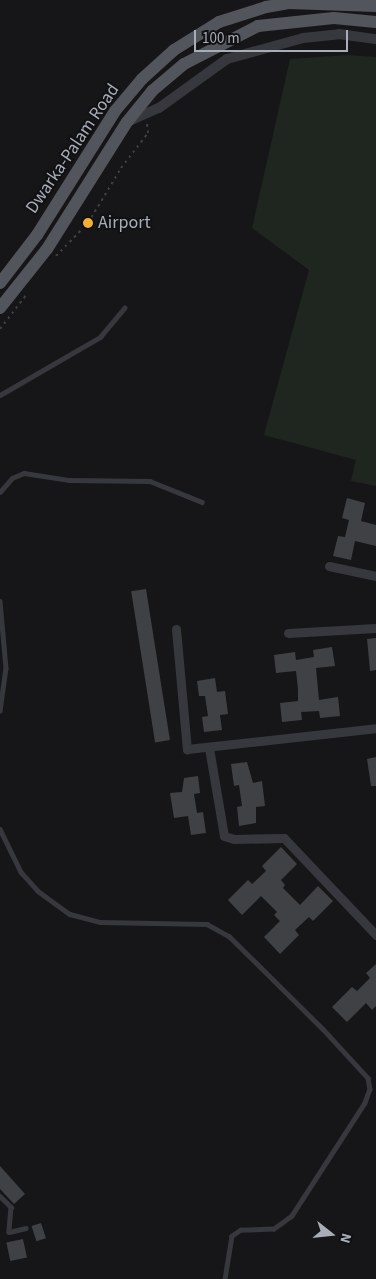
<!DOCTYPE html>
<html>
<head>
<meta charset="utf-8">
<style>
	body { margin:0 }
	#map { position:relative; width:376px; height:1279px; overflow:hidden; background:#161618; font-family:"Source Sans 3",sans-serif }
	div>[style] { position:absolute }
	.green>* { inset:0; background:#1e261f }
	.building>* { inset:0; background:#404145; transform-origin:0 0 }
	.path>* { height:2px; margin-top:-1px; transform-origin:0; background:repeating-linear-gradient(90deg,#3d3f44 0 2.5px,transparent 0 6.5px) }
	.service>* { height:4.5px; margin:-2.25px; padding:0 2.25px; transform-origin:2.25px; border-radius:2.25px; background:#37383d }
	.minor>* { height:9px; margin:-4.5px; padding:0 4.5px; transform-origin:4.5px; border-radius:4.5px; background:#37383d }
	.tertiary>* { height:10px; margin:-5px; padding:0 5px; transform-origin:5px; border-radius:5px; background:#37383d }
	.primary>* { height:12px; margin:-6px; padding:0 6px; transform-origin:6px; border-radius:6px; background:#53555c }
	.dots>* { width:14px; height:14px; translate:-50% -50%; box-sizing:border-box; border:2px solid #111113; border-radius:50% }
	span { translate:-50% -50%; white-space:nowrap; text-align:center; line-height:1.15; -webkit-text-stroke:4px #111113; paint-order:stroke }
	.street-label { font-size:18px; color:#a8adb8 }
	.poi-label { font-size:18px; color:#a8adb8 }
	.left { translate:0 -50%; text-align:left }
	.north { position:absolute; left:306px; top:1209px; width:50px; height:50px; -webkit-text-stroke:4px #111113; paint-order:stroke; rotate:106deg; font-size:14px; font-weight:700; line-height:20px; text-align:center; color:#a8adb8 }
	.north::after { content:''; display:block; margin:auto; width:18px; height:22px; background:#a8adb8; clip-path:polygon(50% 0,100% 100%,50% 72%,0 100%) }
	.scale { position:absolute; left:194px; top:30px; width:154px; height:22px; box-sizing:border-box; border:2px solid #a8adb8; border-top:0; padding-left:6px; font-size:15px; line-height:18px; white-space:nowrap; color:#a8adb8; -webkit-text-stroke:4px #111113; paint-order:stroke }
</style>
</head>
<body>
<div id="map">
	<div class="green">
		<div style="clip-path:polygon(347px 55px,376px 57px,376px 486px,351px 481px,356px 460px,264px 435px,309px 270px,252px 228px,290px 59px)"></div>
	</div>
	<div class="building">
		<div style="clip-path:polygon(347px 498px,365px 503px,361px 521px,376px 525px,376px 546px,355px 541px,351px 560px,333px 556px,338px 536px,345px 537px,349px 520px,342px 518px)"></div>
		<div style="left:146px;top:589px;width:153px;height:15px;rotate:81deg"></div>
		<div style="clip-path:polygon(376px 638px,376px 670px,370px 671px,367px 639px)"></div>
		<div style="clip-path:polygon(332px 647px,335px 666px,316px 668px,319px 700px,338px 697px,340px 716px,320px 718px,319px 711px,301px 712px,302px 720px,282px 722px,280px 703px,298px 701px,298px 689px,296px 671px,276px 673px,274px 655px,295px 652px,296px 660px,314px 657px,313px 650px)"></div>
		<div style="clip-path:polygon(215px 678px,217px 692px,225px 691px,228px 714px,220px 715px,222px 730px,204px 732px,202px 717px,208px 716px,205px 696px,199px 696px,197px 681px)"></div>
		<div style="clip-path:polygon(376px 757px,376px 786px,371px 786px,367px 759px)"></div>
		<div style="clip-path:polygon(247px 762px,253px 783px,262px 781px,265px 806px,256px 807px,256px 823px,239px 826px,237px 807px,242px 806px,239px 785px,234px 786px,231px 764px)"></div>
		<div style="clip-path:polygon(198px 776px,200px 793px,194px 794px,197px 813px,203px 812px,206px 833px,191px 835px,188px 816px,174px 818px,170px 793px,182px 792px,184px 778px)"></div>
		<div style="clip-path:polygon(281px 847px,297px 864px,281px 880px,285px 885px,283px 888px,300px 905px,318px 886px,333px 901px,313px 921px,309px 917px,295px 930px,299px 935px,280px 954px,264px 937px,280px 921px,274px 915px,277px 912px,261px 896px,242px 915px,228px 900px,248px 880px,252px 884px,266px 871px,262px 866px)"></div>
		<div style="clip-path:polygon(376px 964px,376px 1006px,372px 1010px,366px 1003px,347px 1022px,332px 1007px,352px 987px,357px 991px,370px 978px,366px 973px)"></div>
		<div style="clip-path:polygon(0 1166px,25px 1194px,14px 1204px,0 1189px)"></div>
		<div style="left:41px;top:1223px;width:16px;height:10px;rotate:72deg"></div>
		<div style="left:23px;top:1239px;width:19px;height:17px;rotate:78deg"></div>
	</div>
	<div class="path">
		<div style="left:56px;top:256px;width:46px;rotate:-45.9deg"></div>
		<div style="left:88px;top:223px;width:64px;rotate:-59deg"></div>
		<div style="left:121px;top:168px;width:44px;rotate:-52.4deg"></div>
		<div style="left:148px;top:133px;width:10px;rotate:-96deg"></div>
		<div style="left:0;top:329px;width:44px;rotate:-52.4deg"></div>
	</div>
	<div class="service">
		<div style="left:0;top:395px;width:116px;rotate:-30.1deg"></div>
		<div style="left:100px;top:337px;width:38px;rotate:-50deg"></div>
		<div style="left:0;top:492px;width:18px;rotate:-49deg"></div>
		<div style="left:12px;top:478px;width:13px;rotate:-23deg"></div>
		<div style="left:24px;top:473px;width:46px;rotate:8.8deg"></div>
		<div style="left:69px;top:480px;width:81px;rotate:0.7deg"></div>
		<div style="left:150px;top:481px;width:56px;rotate:22deg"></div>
		<div style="left:0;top:601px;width:67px;rotate:84.9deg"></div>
		<div style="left:6px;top:668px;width:43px;rotate:97.9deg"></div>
		<div style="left:0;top:829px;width:48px;rotate:64deg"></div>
		<div style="left:21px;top:872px;width:25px;rotate:48deg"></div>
		<div style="left:38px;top:891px;width:39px;rotate:36deg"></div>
		<div style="left:70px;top:914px;width:31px;rotate:15deg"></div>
		<div style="left:100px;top:922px;width:107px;rotate:1.1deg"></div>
		<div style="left:207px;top:924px;width:25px;rotate:29deg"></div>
		<div style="left:229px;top:936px;width:132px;rotate:44.7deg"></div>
		<div style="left:323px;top:1029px;width:67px;rotate:47.4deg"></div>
		<div style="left:368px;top:1078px;width:11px;rotate:80deg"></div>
		<div style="left:370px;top:1089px;width:15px;rotate:110deg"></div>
		<div style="left:365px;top:1103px;width:135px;rotate:122.9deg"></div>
		<div style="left:292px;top:1216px;width:22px;rotate:144deg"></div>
		<div style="left:274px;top:1229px;width:33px;rotate:178deg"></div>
		<div style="left:241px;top:1230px;width:11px;rotate:146deg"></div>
		<div style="left:232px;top:1236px;width:44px;rotate:99.2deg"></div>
		<div style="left:0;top:1196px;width:16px;rotate:45deg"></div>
		<div style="left:11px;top:1207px;width:25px;rotate:95deg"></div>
		<div style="left:9px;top:1232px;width:17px;rotate:-13deg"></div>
	</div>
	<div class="minor">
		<div style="left:329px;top:566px;width:48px;rotate:12deg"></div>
		<div style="left:176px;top:629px;width:121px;rotate:84.8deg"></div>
		<div style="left:187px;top:749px;width:190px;rotate:-6.3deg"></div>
		<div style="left:288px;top:633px;width:88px;rotate:-3.3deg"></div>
		<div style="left:209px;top:748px;width:89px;rotate:80.3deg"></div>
		<div style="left:224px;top:836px;width:10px;rotate:17deg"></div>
		<div style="left:234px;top:839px;width:50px;rotate:-1.1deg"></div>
		<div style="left:284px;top:838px;width:134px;rotate:46.5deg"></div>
	</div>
	<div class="tertiary">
		<div style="left:127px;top:122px;width:35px;rotate:-24deg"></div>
		<div style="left:159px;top:108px;width:84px;rotate:-35.8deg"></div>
		<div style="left:227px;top:59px;width:79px;rotate:-15.4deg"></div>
		<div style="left:303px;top:38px;width:36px;rotate:-6deg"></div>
		<div style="left:339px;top:34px;width:37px;rotate:8deg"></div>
	</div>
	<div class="primary">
		<div style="left:0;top:283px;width:61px;rotate:-52.4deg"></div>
		<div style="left:37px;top:235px;width:146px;rotate:-57.8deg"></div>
		<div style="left:115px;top:111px;width:42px;rotate:-49.8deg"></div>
		<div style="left:142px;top:79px;width:43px;rotate:-42.2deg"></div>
		<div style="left:174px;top:50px;width:53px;rotate:-31.9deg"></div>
		<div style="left:219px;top:22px;width:49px;rotate:-17.7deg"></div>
		<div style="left:266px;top:7px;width:23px;rotate:-10deg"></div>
		<div style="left:289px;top:3px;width:87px;rotate:2deg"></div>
		<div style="left:0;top:308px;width:75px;rotate:-51.5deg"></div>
		<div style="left:47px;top:249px;width:150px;rotate:-57.8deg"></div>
		<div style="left:127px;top:122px;width:40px;rotate:-51deg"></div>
		<div style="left:152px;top:91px;width:42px;rotate:-40.2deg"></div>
		<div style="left:184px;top:64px;width:83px;rotate:-27.2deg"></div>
		<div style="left:258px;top:26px;width:76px;rotate:-6deg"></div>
		<div style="left:334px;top:18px;width:42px;rotate:5.4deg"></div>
	</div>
	<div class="dots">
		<div style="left:88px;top:223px;background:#f2b134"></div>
	</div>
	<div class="street-label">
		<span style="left:73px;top:149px;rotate:-56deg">Dwarka-Palam Road</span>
	</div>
	<div class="poi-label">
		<span class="left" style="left:98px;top:223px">Airport</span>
	</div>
	<div class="north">N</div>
	<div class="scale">100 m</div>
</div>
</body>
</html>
